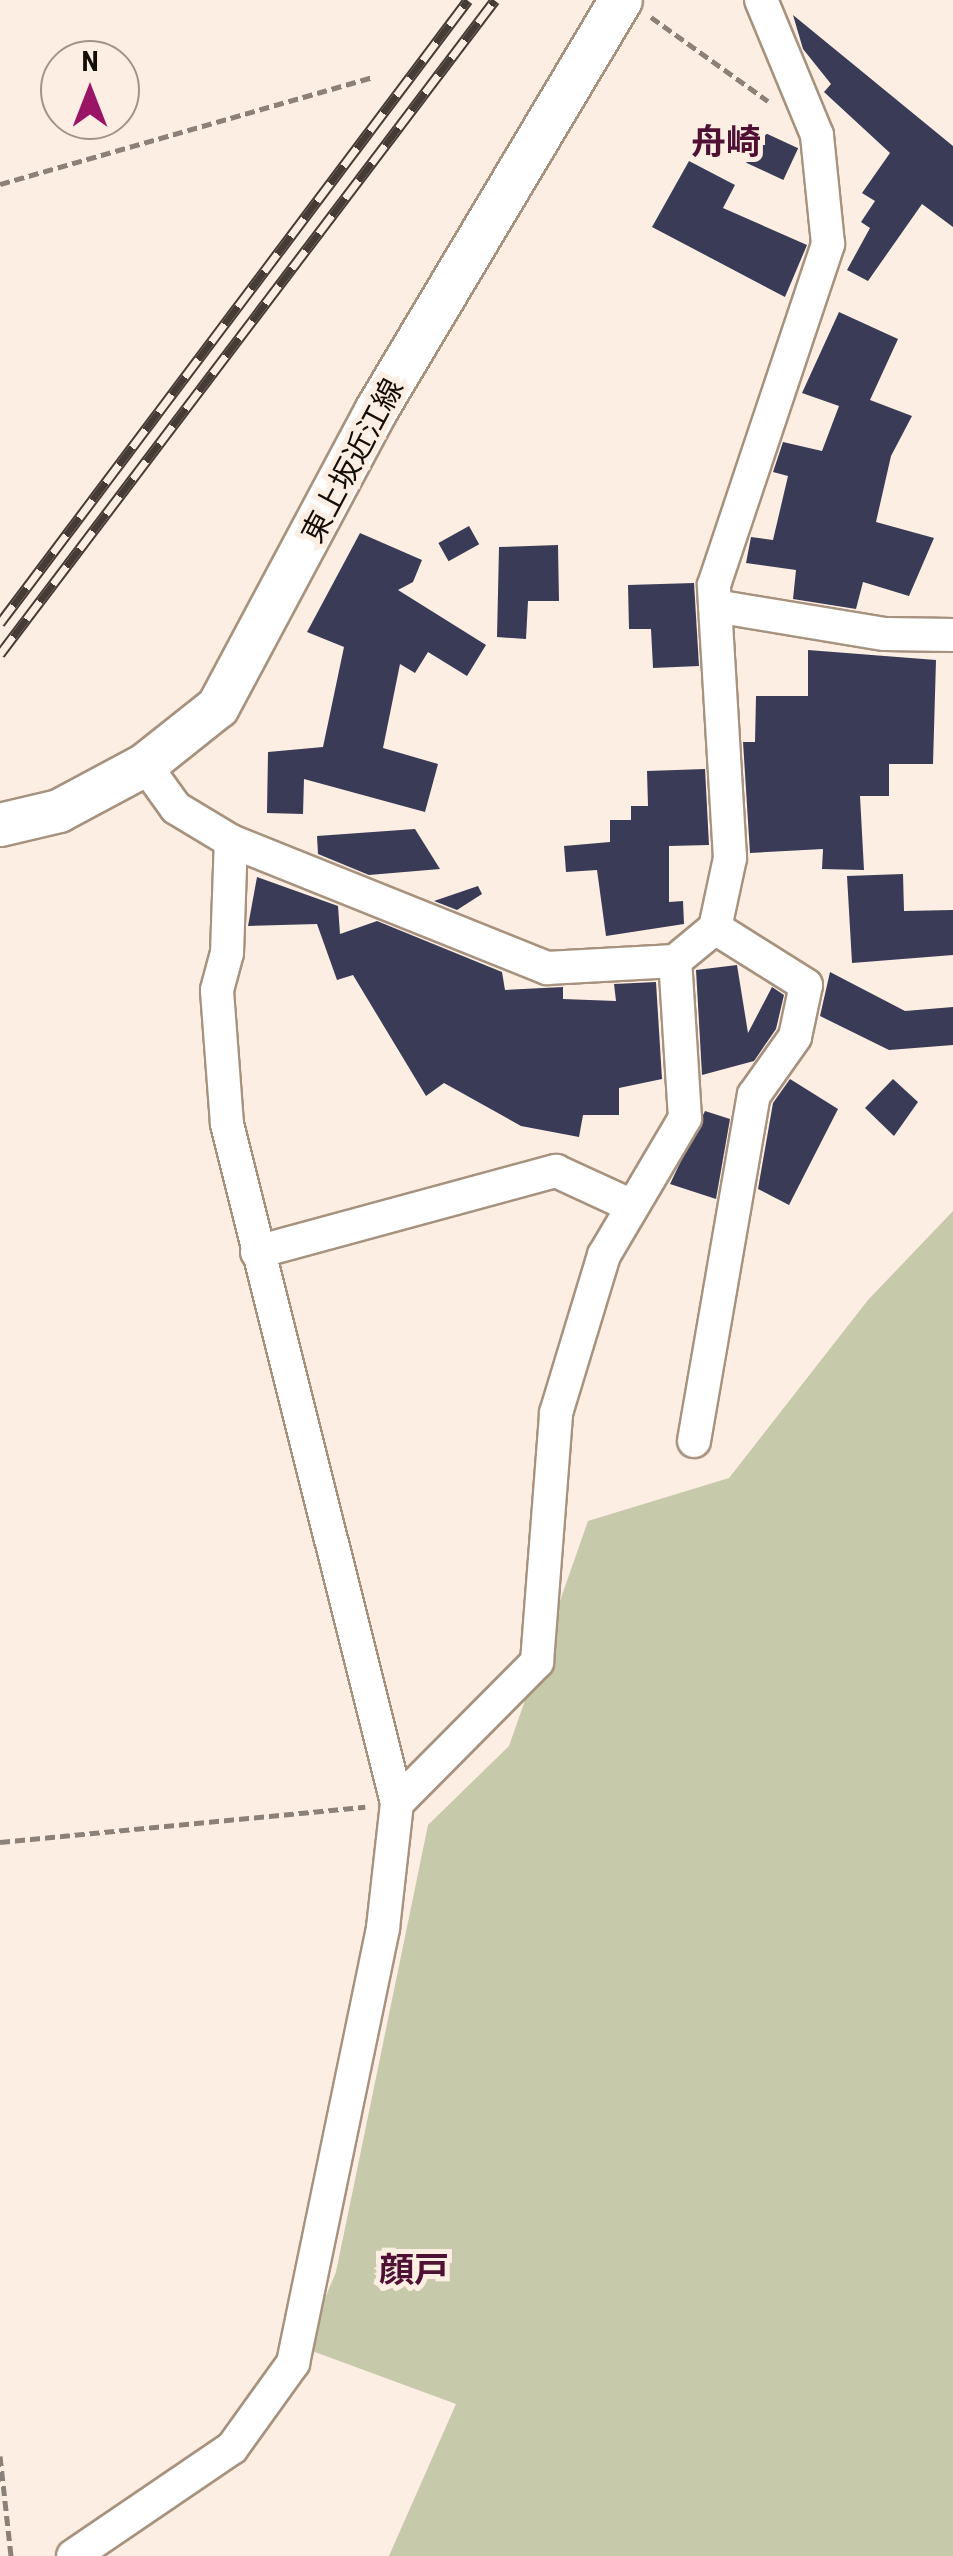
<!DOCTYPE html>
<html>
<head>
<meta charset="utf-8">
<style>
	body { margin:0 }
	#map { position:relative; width:953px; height:2556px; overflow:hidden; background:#fceee2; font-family:"Roboto Condensed","Noto Sans JP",sans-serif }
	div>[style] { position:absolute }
	.green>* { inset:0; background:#c7c9ab }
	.building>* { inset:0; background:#3a3b56; transform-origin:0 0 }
	.path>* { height:5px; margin-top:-2.5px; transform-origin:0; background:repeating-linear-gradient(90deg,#8c8178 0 10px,transparent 0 15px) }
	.roads { filter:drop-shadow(2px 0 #a7927f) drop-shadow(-2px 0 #a7927f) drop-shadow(0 2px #a7927f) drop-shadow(0 -2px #a7927f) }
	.minor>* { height:32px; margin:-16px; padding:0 16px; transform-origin:16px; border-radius:16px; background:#fff }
	.major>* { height:42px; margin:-21px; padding:0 21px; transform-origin:21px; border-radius:21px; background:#fff }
	.rail>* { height:11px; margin-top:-5.5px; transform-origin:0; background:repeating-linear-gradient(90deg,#fceee2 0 22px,#463c35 0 44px); box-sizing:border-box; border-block:2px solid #463c35 }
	span { translate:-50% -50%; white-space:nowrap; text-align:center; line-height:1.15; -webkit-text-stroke:10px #fceee2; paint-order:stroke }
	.street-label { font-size:30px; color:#150d07 }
	.quarter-label { font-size:35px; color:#4e1033; font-weight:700 }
	.north { position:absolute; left:40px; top:40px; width:100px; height:100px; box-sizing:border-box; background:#fceee2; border:2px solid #a0948a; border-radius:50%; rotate:0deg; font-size:28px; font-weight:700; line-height:40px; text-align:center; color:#150d07 }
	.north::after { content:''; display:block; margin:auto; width:35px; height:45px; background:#9b1567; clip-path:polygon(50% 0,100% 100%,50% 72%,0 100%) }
</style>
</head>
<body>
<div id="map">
	<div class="green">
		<div style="clip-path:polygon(953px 1211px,953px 2556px,389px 2556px,456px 2404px,304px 2348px,336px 2272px,428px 1825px,509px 1746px,588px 1521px,729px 1478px,868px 1300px)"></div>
	</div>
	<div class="building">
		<div style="clip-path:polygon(793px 15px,953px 146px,953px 227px,922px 204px,868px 281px,847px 270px,870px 228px,861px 222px,875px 201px,862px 193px,890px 153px,824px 92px,831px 84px,803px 49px)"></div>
		<div style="left:761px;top:131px;width:41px;height:35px;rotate:25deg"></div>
		<div style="clip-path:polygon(689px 161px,735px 185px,723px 208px,807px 245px,785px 297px,652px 227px)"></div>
		<div style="clip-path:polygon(839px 312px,898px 339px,870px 400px,912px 416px,891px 456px,876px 522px,934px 538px,909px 596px,863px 582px,856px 609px,793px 599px,796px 570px,746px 563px,751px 537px,773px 540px,788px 476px,773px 472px,783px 442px,822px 451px,839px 406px,802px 393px)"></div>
		<div style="left:469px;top:526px;width:21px;height:35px;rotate:61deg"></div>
		<div style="clip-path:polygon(360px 533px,422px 560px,413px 582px,398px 590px,486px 645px,467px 676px,428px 652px,415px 673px,400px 664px,383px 748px,438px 764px,425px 812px,304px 779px,303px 814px,267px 813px,268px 752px,323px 747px,344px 647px,307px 632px)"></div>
		<div style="clip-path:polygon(558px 545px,559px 601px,528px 601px,526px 639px,497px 637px,499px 547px)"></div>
		<div style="clip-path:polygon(694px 583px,699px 666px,653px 668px,651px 629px,629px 629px,628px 585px)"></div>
		<div style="clip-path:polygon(808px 650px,936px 660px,933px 764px,889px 764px,889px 796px,860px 796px,864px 870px,822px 869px,823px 849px,750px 853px,743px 742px,755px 742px,756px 696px,808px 696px)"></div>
		<div style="clip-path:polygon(705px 769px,709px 845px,669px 846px,669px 902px,683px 901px,684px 924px,606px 936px,597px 870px,566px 872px,564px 846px,610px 842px,610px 820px,631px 820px,631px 806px,648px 806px,647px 771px)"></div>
		<div style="clip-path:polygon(415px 829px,440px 869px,369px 875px,318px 854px,317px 836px)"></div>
		<div style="clip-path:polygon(903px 874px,904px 911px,953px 910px,953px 955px,852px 963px,847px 876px)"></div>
		<div style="clip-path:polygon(257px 877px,338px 906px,340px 934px,377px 921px,502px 972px,505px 990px,563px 987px,563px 999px,616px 1001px,614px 984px,656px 982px,662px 1079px,619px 1088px,619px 1115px,583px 1115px,579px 1137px,521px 1126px,444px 1083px,426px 1096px,353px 975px,337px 980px,317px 924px,248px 926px)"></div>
		<div style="clip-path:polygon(478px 886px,482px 894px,457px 910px,434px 901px)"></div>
		<div style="clip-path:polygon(737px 965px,748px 1033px,772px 987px,784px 995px,776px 1029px,754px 1061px,702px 1075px,696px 970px)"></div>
		<div style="clip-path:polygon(830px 972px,905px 1011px,953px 1007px,953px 1045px,889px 1050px,820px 1016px)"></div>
		<div style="clip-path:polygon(790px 1079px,838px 1109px,789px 1205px,758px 1189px,773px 1103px)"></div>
		<div style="clip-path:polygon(893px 1079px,918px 1102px,894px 1136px,865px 1108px)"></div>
		<div style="clip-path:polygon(705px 1111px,730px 1119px,716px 1199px,670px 1184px)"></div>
	</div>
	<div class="path">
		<div style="left:651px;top:17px;width:144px;rotate:35.7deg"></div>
		<div style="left:0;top:184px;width:389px;rotate:-16deg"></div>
		<div style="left:0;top:1842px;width:367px;rotate:-5.5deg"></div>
		<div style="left:0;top:2456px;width:101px;rotate:83.7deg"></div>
	</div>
	<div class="roads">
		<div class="minor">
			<div style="left:715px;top:606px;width:172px;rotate:9.4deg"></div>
			<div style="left:885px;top:634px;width:68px;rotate:0.8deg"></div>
			<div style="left:145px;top:765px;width:53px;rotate:54.2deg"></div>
			<div style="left:176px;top:808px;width:64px;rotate:31deg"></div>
			<div style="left:231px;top:841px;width:341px;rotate:21.9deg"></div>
			<div style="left:547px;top:968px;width:128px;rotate:-3.1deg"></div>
			<div style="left:675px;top:961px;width:52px;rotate:-39.5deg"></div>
			<div style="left:715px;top:928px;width:72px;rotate:-77.9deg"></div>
			<div style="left:730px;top:858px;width:273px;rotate:-93.4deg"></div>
			<div style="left:714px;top:585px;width:360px;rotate:-71.5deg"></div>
			<div style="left:828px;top:244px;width:110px;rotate:-95.8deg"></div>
			<div style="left:817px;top:135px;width:146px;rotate:-112.5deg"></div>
			<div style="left:257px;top:1252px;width:310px;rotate:-15.2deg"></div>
			<div style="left:556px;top:1171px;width:84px;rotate:24.7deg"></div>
			<div style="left:694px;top:1441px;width:351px;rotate:-80.2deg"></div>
			<div style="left:754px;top:1095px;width:71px;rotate:-54.7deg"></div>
			<div style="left:795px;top:1037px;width:53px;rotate:-78.1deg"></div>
			<div style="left:806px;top:985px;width:107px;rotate:-147.9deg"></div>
			<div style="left:397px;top:1803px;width:199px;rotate:-45.2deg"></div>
			<div style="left:537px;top:1662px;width:250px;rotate:-85.6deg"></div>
			<div style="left:556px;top:1413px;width:165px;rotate:-73.1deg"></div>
			<div style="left:604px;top:1255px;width:159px;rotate:-59.4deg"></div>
			<div style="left:685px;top:1118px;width:157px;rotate:-93.6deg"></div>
			<div style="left:73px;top:2556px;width:192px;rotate:-34.2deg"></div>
			<div style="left:232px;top:2448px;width:105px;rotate:-54.3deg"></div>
			<div style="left:293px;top:2363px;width:444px;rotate:-78.3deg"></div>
			<div style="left:383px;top:1928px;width:126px;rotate:-83.6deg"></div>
			<div style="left:397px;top:1803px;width:700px;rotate:-104.06deg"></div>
			<div style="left:227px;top:1124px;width:134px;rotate:-94.3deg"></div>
			<div style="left:217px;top:990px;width:38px;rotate:-75deg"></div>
			<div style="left:227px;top:953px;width:112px;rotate:-88deg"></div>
		</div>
		<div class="major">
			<div style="left:0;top:825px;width:61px;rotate:-13.3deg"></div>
			<div style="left:59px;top:811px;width:98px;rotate:-28.1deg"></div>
			<div style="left:145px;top:765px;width:93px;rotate:-38.5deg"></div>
			<div style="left:218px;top:707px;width:336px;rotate:-61.9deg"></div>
			<div style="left:376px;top:411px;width:478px;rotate:-59.2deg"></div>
		</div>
	</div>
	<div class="rail">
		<div style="left:0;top:623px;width:779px;rotate:-53.09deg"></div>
		<div style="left:0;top:654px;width:820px;rotate:-52.88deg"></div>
	</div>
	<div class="street-label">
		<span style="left:353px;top:461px;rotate:-62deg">東上坂近江線</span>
	</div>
	<div class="quarter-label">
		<span style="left:726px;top:143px">舟崎</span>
		<span style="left:414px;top:2271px">顔戸</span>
	</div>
	<div class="north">N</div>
</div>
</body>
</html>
